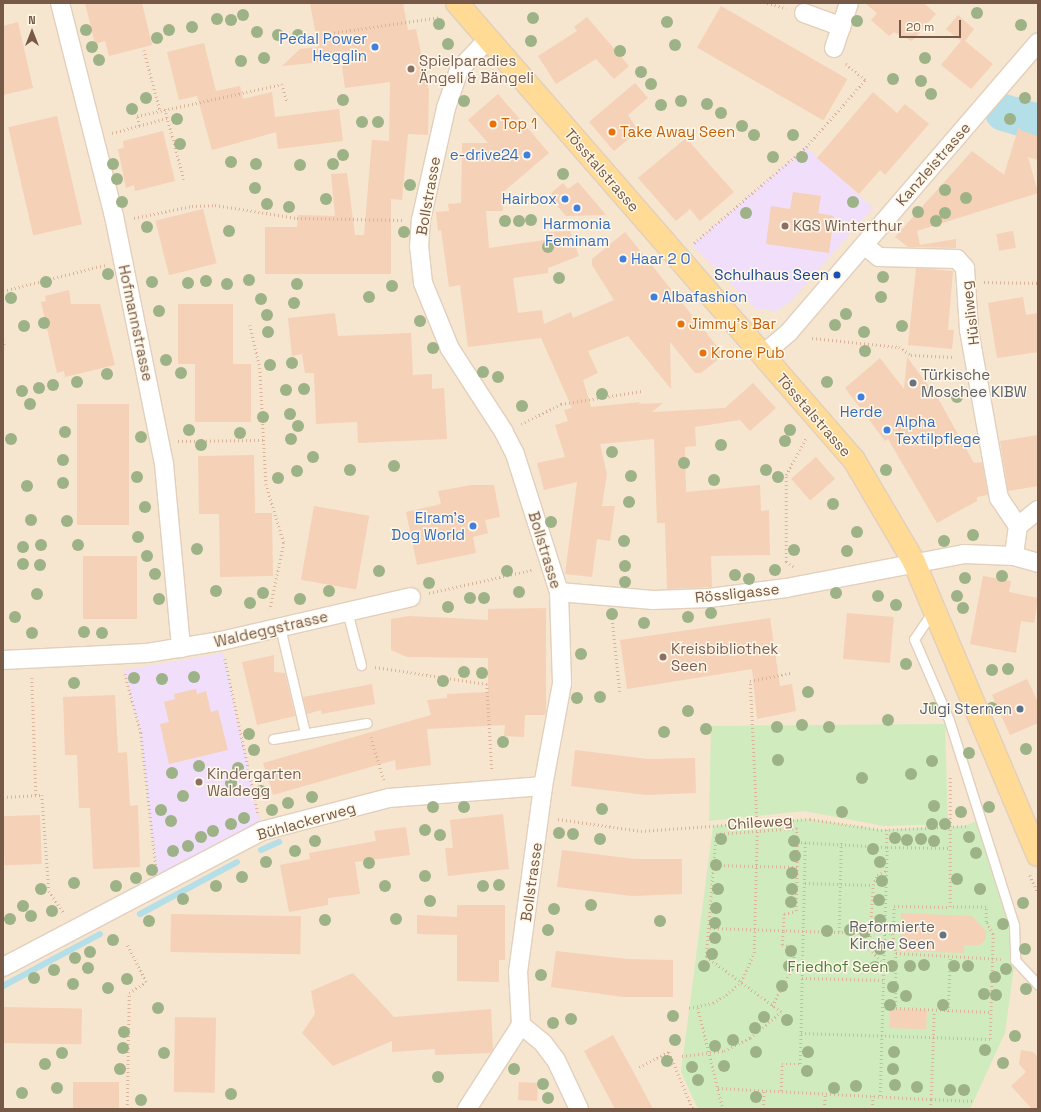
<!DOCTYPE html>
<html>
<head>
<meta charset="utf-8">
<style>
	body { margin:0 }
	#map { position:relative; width:1041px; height:1112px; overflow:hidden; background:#fef3e1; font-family:"Space Grotesk",sans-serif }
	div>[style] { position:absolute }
	.residential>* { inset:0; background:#f6e5cf; transform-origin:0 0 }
	.education>* { inset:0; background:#f0defa }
	.green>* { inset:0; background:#d0ecbf }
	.stream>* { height:6px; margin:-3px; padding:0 3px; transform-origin:3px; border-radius:3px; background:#b4dfe8 }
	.river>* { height:37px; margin:-18.5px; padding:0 18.5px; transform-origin:18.5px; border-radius:18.5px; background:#b4dfe8 }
	.building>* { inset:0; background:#f5d1b7; transform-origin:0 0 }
	.path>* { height:2.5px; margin-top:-1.25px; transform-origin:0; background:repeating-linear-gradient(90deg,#dab49a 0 1px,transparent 0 4px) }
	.roads { filter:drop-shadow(1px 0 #e2cfbc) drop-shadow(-1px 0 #e2cfbc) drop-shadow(0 1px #e2cfbc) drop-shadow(0 -1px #e2cfbc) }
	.lane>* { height:9px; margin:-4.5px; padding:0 4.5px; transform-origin:4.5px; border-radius:4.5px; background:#fff }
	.street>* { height:18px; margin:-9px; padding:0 9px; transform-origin:9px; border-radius:9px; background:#fff }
	.primary>* { height:22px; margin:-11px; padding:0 11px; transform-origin:11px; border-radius:11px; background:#ffdb96 }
	.trees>* { width:12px; height:12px; margin:-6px; border-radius:50%; background:#9db287 }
	.dots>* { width:11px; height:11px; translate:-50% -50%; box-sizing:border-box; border:2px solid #fff7e8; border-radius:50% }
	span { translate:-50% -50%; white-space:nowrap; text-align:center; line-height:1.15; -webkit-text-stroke:3px #fff7e8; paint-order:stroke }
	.shop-label { font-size:15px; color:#366cbe }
	.right { translate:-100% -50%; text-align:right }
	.left { translate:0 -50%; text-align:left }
	.education-label { font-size:15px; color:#785e54 }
	.food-label { font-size:15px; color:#c56008 }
	.street-label { font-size:15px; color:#765946 }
	.transit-label { font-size:15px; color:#164399 }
	.worship-label { font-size:15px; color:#5b616d }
	.service-label { font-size:15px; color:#4e5e75 }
	.park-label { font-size:15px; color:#4e7d3d }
	.frame { position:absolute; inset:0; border:4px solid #765946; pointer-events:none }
	.north { position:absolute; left:12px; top:12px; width:40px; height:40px; -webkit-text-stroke:3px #fff7e8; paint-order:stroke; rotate:0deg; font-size:11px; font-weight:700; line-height:16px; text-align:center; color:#765946 }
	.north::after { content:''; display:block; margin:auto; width:14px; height:18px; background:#765946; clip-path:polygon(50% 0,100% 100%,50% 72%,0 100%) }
	.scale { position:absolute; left:899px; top:20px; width:62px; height:18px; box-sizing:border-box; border:2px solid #765946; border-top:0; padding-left:5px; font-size:12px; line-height:14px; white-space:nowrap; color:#765946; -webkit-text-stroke:3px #fff7e8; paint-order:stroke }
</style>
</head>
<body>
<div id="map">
	<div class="residential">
		<div style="left:3px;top:3px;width:1035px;height:1106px"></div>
	</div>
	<div class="education">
		<div style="clip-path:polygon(806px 147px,873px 208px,791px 301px,776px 311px,756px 309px,692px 245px)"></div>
		<div style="clip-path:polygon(223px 653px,262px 831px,158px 886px,141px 733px,124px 670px)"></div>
	</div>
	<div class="green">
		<div style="clip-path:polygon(945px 724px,948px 824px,884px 826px,804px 811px,709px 821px,711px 726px)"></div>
		<div style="clip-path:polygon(810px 819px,881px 830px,965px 826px,979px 820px,1014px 925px,1015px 960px,1005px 1033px,970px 1109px,698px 1109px,681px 1072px,713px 826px)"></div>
	</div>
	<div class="stream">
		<div style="left:261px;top:850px;width:20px;rotate:-24deg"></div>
		<div style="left:140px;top:914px;width:110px;rotate:-28.2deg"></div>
		<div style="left:3px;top:986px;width:110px;rotate:-28.2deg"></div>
	</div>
	<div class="river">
		<div style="left:1003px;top:112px;width:36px;rotate:16deg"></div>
	</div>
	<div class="building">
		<div style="clip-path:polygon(85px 3px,142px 3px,152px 45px,109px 56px,105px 41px,95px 44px)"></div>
		<div style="clip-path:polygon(310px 3px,403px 3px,408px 30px,416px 29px,429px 91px,428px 135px,408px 134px,402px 200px,391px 199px,391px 274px,265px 274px,265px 227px,297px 227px,298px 215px,335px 216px,331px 174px,347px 173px,355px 235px,364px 235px,372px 140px,389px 141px,390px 82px,345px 88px,341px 60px,282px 66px,300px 49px,318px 47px)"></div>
		<div style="clip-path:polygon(865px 3px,924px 3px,936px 14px,912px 41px,894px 32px,889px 36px,871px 20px,877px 13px)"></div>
		<div style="left:721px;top:6px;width:146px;height:48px;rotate:30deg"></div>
		<div style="clip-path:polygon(958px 15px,974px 29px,965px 41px,993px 64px,971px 89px,941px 65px,961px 41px,946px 29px)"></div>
		<div style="clip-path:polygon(587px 17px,629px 66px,614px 79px,596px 59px,556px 84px,538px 56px,577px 31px,574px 27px)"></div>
		<div style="clip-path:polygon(18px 22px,33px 88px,3px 95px,3px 26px)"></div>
		<div style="clip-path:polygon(204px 43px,216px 91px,240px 86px,243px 99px,272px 92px,275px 117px,339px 109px,343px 141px,278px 149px,276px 132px,212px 150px,197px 96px,179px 100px,167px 52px)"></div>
		<div style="clip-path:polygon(635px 83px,648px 98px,628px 115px,638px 131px,614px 151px,589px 122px)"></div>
		<div style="clip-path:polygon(873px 92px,897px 113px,905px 104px,929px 124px,885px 175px,880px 170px,859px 194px,817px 158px)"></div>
		<div style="clip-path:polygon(498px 94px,549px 153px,502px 193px,503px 211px,486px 211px,489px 248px,552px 239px,549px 232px,570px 231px,579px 256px,548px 268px,548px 273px,513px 278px,518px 313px,542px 310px,544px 324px,571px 312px,573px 318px,614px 300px,592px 265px,592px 259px,625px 232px,724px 355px,701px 373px,695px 373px,670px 342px,671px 389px,628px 336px,588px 351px,598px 373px,583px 380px,591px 407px,641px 402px,638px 404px,663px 403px,652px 412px,725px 408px,753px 383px,776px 408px,750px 431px,740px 420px,695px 427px,696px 446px,685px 447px,686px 492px,760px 485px,761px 511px,769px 510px,770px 555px,711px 556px,712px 587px,667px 589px,665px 523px,657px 523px,654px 439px,600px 444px,607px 474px,602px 506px,615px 506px,610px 541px,597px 539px,592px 577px,565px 574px,577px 482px,544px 490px,537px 463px,565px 457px,555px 425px,568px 421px,564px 410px,572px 408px,541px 338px,468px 347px,460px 285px,449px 287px,441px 230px,438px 231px,436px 212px,449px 211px,448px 204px,461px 203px,462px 143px,488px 143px,468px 120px)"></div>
		<div style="left:57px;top:116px;width:111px;height:50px;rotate:77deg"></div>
		<div style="clip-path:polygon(1019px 126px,1020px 130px,1038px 136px,1038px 160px,1028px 157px,1038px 193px,917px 231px,920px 245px,956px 239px,956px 248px,908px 247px,895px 237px,972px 151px,1004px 175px)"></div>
		<div style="clip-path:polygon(163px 131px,175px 181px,135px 191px,134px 185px,126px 188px,118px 149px,124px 148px,123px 141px)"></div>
		<div style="clip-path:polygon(686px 138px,734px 192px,700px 221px,690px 209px,676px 221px,638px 178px)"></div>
		<div style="clip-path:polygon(578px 182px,606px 215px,566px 216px,554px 202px,556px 200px,551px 193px,563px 183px,568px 189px)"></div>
		<div style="clip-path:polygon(793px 192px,821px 196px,818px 213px,834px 216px,829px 253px,766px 244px,771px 206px,790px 209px)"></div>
		<div style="left:203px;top:209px;width:56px;height:49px;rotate:76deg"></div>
		<div style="left:1013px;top:231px;width:17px;height:17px;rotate:80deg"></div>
		<div style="clip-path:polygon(916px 268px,953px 271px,948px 330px,954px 330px,952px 349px,908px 345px)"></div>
		<div style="clip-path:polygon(69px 290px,71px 304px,100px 304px,115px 365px,65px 377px,64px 371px,57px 373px,41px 302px,46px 301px,45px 296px)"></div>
		<div style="clip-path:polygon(1023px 297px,1026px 315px,1038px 313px,1038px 352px,997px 358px,988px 303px)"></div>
		<div style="clip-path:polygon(178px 304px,233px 304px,233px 364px,251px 364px,251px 422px,195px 422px,195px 364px,178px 364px)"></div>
		<div style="clip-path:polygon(335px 313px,338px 336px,411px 333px,413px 375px,432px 374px,432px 389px,444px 388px,447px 439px,358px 443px,357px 422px,316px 424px,314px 373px,305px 373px,302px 354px,292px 356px,288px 318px)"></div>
		<div style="clip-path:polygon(907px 357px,939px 400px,974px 463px,982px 462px,988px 495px,977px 497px,977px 501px,937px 523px,888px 439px,885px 441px,845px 388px,880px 358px,904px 389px)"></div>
		<div style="left:77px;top:404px;width:52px;height:121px"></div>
		<div style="clip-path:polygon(1038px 435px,1038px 486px,1008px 491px,1000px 441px)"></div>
		<div style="clip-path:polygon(254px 455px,255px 513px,272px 513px,273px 576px,220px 577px,219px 514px,199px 514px,198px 456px)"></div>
		<div style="left:816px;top:457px;width:29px;height:33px;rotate:49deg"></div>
		<div style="clip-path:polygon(472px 485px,494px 485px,500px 517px,485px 520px,488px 533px,473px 537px,476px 553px,417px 565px,406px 512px,441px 504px,438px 491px)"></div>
		<div style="left:314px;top:506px;width:56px;height:75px;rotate:10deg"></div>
		<div style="left:83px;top:556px;width:54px;height:63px"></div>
		<div style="clip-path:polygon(983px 576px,1011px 581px,1009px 592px,1038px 598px,1034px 623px,1021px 621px,1016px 653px,970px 644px)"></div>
		<div style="clip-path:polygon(546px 608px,546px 711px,545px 715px,525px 715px,524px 737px,504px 736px,505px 725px,427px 729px,431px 765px,396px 770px,395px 760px,273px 795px,263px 763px,431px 715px,427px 700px,447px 698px,447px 694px,488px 692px,488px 658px,407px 657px,391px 650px,391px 619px,409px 616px,488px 620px,488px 609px)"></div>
		<div style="left:847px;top:613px;width:47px;height:46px;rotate:5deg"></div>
		<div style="clip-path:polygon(770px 618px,780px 686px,792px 684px,796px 711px,757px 719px,752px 669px,627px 689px,620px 640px)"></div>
		<div style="clip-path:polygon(274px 655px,274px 672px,285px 673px,295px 716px,257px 725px,242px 662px)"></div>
		<div style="clip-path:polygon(1027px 679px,1038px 702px,1038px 723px,1010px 735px,992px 695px)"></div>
		<div style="clip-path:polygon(372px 684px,375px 704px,322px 714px,321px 710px,307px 714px,303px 697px)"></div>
		<div style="clip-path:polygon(196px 689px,197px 694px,206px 691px,211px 712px,218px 710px,228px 750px,169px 764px,160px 724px,169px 722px,164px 702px,175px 699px,174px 694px)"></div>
		<div style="clip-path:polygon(115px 695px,118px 753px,127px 752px,130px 806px,138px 805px,140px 867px,93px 869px,90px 808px,79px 808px,77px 755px,65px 755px,63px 697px)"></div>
		<div style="clip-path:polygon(575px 750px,648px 759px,695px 758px,696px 793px,646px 795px,571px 786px)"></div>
		<div style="clip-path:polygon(503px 814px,509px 869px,448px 876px,445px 848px,453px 848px,450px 820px)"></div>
		<div style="left:40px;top:815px;width:49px;height:37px;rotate:88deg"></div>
		<div style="clip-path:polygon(406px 827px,410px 855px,355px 862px,360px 894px,328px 898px,328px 905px,289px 912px,280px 865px,310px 859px,309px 853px,376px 841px,374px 831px)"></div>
		<div style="clip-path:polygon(562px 850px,635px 859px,682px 859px,682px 894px,632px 896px,557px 887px)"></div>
		<div style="clip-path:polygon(457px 905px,505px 905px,505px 960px,499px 960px,499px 982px,457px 981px,457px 935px,417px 934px,417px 915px,457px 917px)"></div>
		<div style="clip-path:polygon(901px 913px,972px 916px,986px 931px,986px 939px,980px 945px,964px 945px,964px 953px,900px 951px)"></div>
		<div style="left:171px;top:914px;width:130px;height:38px;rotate:1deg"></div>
		<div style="clip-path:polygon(556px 951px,627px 959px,673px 960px,673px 997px,623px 997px,551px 987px)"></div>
		<div style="clip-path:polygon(353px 973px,394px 1017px,491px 1009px,493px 1050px,490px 1053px,435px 1055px,435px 1049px,392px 1052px,392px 1041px,333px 1066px,302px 1033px,315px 1014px,311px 991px)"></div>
		<div style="left:3px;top:1007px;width:79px;height:36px;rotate:1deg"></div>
		<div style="left:890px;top:1009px;width:37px;height:19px;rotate:2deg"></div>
		<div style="left:175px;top:1017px;width:41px;height:75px;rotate:1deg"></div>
		<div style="clip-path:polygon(613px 1035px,634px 1073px,653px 1109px,615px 1109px,606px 1092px,584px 1051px)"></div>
		<div style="clip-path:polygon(1021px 1050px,1033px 1052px,1038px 1057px,1038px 1109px,1032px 1109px,1011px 1086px,1026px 1072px,1019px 1064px)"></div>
		<div style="left:73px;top:1082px;width:46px;height:27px"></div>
		<div style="left:519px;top:1082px;width:19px;height:18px;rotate:3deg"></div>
	</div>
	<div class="path">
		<div style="left:767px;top:3px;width:20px;rotate:15deg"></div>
		<div style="left:318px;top:35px;width:124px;rotate:-8.3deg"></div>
		<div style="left:144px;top:50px;width:62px;rotate:75.1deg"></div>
		<div style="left:165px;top:109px;width:73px;rotate:74.8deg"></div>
		<div style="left:139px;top:126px;width:10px;rotate:-101deg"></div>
		<div style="left:137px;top:116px;width:148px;rotate:-12.4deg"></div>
		<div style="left:282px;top:84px;width:19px;rotate:74deg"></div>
		<div style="left:112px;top:133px;width:57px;rotate:-15.3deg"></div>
		<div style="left:134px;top:218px;width:59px;rotate:-11.7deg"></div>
		<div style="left:192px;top:206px;width:23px;rotate:-2deg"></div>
		<div style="left:215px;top:205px;width:83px;rotate:9deg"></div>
		<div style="left:297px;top:218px;width:106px;rotate:1.1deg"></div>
		<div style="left:694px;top:243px;width:148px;rotate:-40.6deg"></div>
		<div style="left:806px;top:147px;width:89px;rotate:-48.6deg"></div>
		<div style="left:865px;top:80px;width:27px;rotate:-141deg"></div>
		<div style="left:984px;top:282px;width:54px;rotate:1.1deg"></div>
		<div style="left:3px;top:291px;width:105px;rotate:-14.3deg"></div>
		<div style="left:250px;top:325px;width:44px;rotate:76.9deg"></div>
		<div style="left:260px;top:368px;width:116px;rotate:87deg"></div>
		<div style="left:266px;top:484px;width:62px;rotate:73deg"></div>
		<div style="left:284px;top:543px;width:68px;rotate:101.8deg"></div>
		<div style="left:812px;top:338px;width:87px;rotate:5.9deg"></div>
		<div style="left:899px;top:347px;width:14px;rotate:34deg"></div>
		<div style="left:911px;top:355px;width:43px;rotate:2.7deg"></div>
		<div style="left:3px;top:340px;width:8px;rotate:76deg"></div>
		<div style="left:521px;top:424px;width:45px;rotate:-26.6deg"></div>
		<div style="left:561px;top:404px;width:82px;rotate:-9.1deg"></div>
		<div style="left:178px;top:441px;width:86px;rotate:-0.7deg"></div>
		<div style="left:793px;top:567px;width:9px;rotate:-144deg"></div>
		<div style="left:786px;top:562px;width:87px;rotate:-90deg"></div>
		<div style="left:786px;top:475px;width:42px;rotate:-61.6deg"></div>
		<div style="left:429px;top:593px;width:105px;rotate:-12.7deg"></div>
		<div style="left:612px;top:615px;width:77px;rotate:84.1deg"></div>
		<div style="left:225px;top:659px;width:157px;rotate:77.9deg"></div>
		<div style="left:375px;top:667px;width:113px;rotate:8.6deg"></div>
		<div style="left:487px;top:684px;width:87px;rotate:86.7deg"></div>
		<div style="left:125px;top:674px;width:61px;rotate:74.8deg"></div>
		<div style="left:141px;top:733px;width:134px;rotate:83.6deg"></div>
		<div style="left:32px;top:678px;width:117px;rotate:88deg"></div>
		<div style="left:371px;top:737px;width:45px;rotate:73.2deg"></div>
		<div style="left:3px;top:797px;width:39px;rotate:-3deg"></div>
		<div style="left:42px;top:795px;width:96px;rotate:85.8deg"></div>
		<div style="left:49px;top:891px;width:27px;rotate:56deg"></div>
		<div style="left:558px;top:819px;width:84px;rotate:8.2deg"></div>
		<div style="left:641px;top:831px;width:169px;rotate:-4.1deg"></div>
		<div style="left:810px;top:819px;width:72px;rotate:8.8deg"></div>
		<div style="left:881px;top:830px;width:85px;rotate:-2.7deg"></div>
		<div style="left:887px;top:830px;width:15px;rotate:90deg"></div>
		<div style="left:716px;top:865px;width:81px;rotate:1.4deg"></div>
		<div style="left:797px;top:867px;width:25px;rotate:-90deg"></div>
		<div style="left:797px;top:842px;width:90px;rotate:3.2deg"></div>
		<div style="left:1030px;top:875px;width:20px;rotate:66deg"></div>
		<div style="left:805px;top:883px;width:68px;rotate:1.7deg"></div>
		<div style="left:710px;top:928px;width:160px;rotate:1.8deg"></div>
		<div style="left:839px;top:932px;width:89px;rotate:-88.7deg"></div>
		<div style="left:885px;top:934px;width:8px"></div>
		<div style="left:893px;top:934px;width:19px;rotate:81deg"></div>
		<div style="left:896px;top:953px;width:105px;rotate:3.3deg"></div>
		<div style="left:893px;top:934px;width:28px;rotate:-88deg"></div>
		<div style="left:894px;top:906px;width:56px;rotate:1deg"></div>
		<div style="left:950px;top:907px;width:131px;rotate:-90deg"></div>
		<div style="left:896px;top:953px;width:55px;rotate:90deg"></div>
		<div style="left:896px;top:1008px;width:95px;rotate:2.4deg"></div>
		<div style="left:884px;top:964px;width:21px;rotate:-135deg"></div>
		<div style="left:869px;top:949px;width:64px;rotate:-86.4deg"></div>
		<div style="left:873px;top:885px;width:11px;rotate:-68deg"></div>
		<div style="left:877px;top:875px;width:11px;rotate:-27deg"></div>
		<div style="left:802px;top:978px;width:81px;rotate:1.4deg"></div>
		<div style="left:772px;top:1006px;width:45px;rotate:-62.3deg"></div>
		<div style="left:793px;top:966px;width:18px;rotate:-84deg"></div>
		<div style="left:795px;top:948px;width:13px;rotate:-167deg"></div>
		<div style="left:782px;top:945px;width:14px;rotate:-86deg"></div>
		<div style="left:783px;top:931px;width:17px;rotate:-87deg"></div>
		<div style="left:784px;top:914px;width:12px;rotate:-14deg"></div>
		<div style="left:796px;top:911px;width:44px;rotate:-88.7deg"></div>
		<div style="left:689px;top:1008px;width:25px;rotate:-12deg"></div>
		<div style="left:713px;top:1003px;width:15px;rotate:-32deg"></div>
		<div style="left:726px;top:995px;width:20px;rotate:-41deg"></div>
		<div style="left:741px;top:982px;width:32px;rotate:-66deg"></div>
		<div style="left:754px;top:953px;width:124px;rotate:-88.6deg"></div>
		<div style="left:757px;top:829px;width:148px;rotate:-92.7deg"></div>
		<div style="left:750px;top:681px;width:41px;rotate:-11.3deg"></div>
		<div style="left:698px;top:1008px;width:104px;rotate:76.1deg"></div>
		<div style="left:948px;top:1012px;width:53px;rotate:-87.8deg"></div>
		<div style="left:801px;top:1033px;width:189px;rotate:1.8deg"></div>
		<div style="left:990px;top:1039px;width:105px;rotate:-88.4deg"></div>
		<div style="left:993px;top:934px;width:14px;rotate:-120deg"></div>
		<div style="left:986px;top:922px;width:15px;rotate:-90deg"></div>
		<div style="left:986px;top:907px;width:36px;rotate:180deg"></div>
		<div style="left:682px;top:1056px;width:42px;rotate:-6.8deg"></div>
		<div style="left:724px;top:1051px;width:29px;rotate:-27deg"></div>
		<div style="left:750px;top:1038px;width:40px;rotate:-40deg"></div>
		<div style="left:781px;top:1012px;width:93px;rotate:-143.7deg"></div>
		<div style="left:706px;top:957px;width:123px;rotate:-85.4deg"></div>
		<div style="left:716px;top:834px;width:81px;rotate:-4.2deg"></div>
		<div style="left:797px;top:828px;width:14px;rotate:90deg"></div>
		<div style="left:639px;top:1067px;width:34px;rotate:-27deg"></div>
		<div style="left:669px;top:1052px;width:62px;rotate:67.2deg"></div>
		<div style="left:718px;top:1088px;width:213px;rotate:3deg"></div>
		<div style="left:931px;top:1099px;width:88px;rotate:-88deg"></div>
		<div style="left:781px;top:1091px;width:27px;rotate:-88deg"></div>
		<div style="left:782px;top:1064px;width:18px"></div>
		<div style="left:800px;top:1064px;width:222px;rotate:-88.7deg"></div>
		<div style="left:880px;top:1096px;width:249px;rotate:-88.4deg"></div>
		<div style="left:887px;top:847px;width:64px;rotate:0.9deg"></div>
		<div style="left:127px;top:1109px;width:116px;rotate:-89deg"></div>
		<div style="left:129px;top:993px;width:20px;rotate:-33deg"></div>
		<div style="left:146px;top:982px;width:42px;rotate:-117.2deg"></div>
		<div style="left:763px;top:1109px;width:19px;rotate:-87deg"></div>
		<div style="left:824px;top:1109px;width:15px;rotate:-86deg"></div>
		<div style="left:872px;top:1109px;width:13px;rotate:-86deg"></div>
		<div style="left:930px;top:1109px;width:10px;rotate:-84deg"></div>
		<div style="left:931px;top:1099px;width:43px;rotate:2.7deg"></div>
	</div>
	<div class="roads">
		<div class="lane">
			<div style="left:347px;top:611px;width:56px;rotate:75.5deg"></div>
			<div style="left:933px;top:611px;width:34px;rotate:124deg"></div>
			<div style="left:914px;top:639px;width:88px;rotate:66.6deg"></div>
			<div style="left:949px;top:720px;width:215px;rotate:72.4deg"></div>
			<div style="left:1014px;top:925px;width:35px;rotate:88deg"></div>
			<div style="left:1015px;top:960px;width:34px;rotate:47deg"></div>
			<div style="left:280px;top:627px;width:109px;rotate:76.7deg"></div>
			<div style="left:273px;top:739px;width:95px;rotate:-9.7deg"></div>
		</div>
		<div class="street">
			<div style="left:60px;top:3px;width:220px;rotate:75.8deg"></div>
			<div style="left:114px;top:216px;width:253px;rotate:78.6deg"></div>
			<div style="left:164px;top:464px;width:185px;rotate:84.7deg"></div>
			<div style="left:804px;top:13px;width:40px;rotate:20.2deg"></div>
			<div style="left:834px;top:48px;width:47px;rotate:-71.6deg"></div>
			<div style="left:864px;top:245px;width:19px;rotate:39deg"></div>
			<div style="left:879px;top:257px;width:78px;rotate:1.5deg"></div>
			<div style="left:957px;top:259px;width:12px;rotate:48deg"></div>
			<div style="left:965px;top:268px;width:62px;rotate:86.3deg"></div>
			<div style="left:969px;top:330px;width:171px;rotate:79.9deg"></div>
			<div style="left:999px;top:498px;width:34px;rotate:56deg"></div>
			<div style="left:1018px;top:526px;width:30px;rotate:98deg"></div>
			<div style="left:762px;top:355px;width:35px;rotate:-40deg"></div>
			<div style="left:789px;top:332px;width:382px;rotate:-49.3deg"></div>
			<div style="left:1018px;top:526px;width:26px;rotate:-39deg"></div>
			<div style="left:559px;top:592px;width:94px;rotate:4.9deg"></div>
			<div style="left:653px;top:600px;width:56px;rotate:-2deg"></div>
			<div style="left:709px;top:598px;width:78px;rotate:-7.4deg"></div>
			<div style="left:786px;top:588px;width:181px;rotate:-10.8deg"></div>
			<div style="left:964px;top:554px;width:50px;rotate:2.3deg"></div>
			<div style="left:1014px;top:556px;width:25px;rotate:16deg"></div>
			<div style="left:3px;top:660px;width:144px;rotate:-2.8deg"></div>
			<div style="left:147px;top:653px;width:75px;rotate:-9.2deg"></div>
			<div style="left:221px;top:641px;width:195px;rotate:-13deg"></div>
			<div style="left:3px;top:967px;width:293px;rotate:-27.7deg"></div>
			<div style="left:262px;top:831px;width:131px;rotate:-14.6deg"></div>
			<div style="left:389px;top:798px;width:154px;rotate:-4.5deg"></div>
			<div style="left:521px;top:1025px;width:28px;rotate:39deg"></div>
			<div style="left:543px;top:1043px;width:21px;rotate:53deg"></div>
			<div style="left:556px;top:1060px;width:54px;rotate:64.9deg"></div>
			<div style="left:467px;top:1109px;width:100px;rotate:-57.3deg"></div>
			<div style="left:521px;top:1025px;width:53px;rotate:-93.2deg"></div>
			<div style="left:518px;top:972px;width:188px;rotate:-82.3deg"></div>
			<div style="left:543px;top:786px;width:105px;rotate:-79.5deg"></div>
			<div style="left:562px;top:683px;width:91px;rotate:-91.9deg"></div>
			<div style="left:559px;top:592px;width:145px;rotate:-107.7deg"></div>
			<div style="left:515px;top:454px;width:25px;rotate:-117deg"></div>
			<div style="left:504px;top:432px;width:99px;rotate:-123deg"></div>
			<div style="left:450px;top:349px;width:71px;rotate:-112.2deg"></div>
			<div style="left:423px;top:283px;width:36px;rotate:-96deg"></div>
			<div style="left:419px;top:247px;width:27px;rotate:-86deg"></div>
			<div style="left:421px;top:220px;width:115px;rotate:-77.4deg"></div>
			<div style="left:446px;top:108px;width:40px;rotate:-71.1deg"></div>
			<div style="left:459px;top:70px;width:41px;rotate:-47deg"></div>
		</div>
		<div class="primary">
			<div style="left:457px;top:3px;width:605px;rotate:49.02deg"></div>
			<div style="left:854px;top:460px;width:118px;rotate:59.5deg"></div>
			<div style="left:914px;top:562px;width:318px;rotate:67.1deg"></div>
		</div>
	</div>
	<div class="trees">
		<div style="left:977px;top:13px"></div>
		<div style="left:243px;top:15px"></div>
		<div style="left:533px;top:18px"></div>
		<div style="left:217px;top:19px"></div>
		<div style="left:231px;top:20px"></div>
		<div style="left:857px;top:21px"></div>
		<div style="left:667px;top:22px"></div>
		<div style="left:439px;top:24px"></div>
		<div style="left:1021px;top:25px"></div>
		<div style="left:192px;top:27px"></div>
		<div style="left:86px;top:30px"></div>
		<div style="left:169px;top:30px"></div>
		<div style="left:257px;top:32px"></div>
		<div style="left:278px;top:35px"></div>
		<div style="left:298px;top:35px"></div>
		<div style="left:157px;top:38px"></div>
		<div style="left:531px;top:41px"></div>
		<div style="left:448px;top:44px"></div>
		<div style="left:675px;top:45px"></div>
		<div style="left:92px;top:47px"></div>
		<div style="left:620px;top:51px"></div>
		<div style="left:264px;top:58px"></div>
		<div style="left:925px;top:58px"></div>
		<div style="left:99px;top:60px"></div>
		<div style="left:241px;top:61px"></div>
		<div style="left:641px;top:72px"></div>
		<div style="left:893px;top:79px"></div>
		<div style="left:921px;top:81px"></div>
		<div style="left:651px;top:84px"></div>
		<div style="left:931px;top:94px"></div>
		<div style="left:146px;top:98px"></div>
		<div style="left:1025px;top:98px"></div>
		<div style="left:343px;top:100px"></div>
		<div style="left:464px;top:101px"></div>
		<div style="left:681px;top:101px"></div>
		<div style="left:707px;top:104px"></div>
		<div style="left:661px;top:105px"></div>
		<div style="left:132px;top:109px"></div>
		<div style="left:721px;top:113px"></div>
		<div style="left:177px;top:119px"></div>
		<div style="left:1010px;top:119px"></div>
		<div style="left:362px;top:122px"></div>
		<div style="left:378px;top:122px"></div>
		<div style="left:742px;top:126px"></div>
		<div style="left:754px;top:135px"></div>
		<div style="left:793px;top:135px"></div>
		<div style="left:180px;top:144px"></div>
		<div style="left:343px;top:155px"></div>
		<div style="left:773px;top:157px"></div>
		<div style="left:802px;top:157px"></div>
		<div style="left:231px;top:162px"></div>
		<div style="left:113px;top:164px"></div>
		<div style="left:256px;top:164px"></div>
		<div style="left:333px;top:164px"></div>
		<div style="left:300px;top:165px"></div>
		<div style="left:563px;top:174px"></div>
		<div style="left:117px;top:179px"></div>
		<div style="left:410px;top:185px"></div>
		<div style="left:255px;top:188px"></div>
		<div style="left:945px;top:190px"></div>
		<div style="left:966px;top:198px"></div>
		<div style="left:326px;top:199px"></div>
		<div style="left:122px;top:202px"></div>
		<div style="left:853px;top:202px"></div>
		<div style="left:267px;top:204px"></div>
		<div style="left:289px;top:207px"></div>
		<div style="left:918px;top:212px"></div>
		<div style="left:746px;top:213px"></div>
		<div style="left:945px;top:213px"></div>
		<div style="left:531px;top:220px"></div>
		<div style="left:505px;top:221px"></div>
		<div style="left:519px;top:221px"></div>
		<div style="left:936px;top:221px"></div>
		<div style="left:147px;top:227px"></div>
		<div style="left:229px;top:231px"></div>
		<div style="left:404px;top:232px"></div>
		<div style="left:548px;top:247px"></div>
		<div style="left:108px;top:274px"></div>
		<div style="left:883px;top:277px"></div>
		<div style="left:559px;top:278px"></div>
		<div style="left:249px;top:280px"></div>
		<div style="left:206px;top:281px"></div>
		<div style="left:46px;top:282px"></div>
		<div style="left:152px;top:282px"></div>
		<div style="left:188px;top:283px"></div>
		<div style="left:227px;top:284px"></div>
		<div style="left:297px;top:284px"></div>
		<div style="left:392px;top:286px"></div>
		<div style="left:369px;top:297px"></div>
		<div style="left:881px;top:297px"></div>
		<div style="left:11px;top:298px"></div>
		<div style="left:261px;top:299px"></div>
		<div style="left:294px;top:303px"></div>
		<div style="left:159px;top:311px"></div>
		<div style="left:846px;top:314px"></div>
		<div style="left:267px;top:315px"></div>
		<div style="left:420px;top:321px"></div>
		<div style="left:44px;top:323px"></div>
		<div style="left:835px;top:325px"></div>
		<div style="left:24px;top:326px"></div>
		<div style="left:902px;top:326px"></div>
		<div style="left:268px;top:332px"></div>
		<div style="left:864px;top:332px"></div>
		<div style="left:433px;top:348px"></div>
		<div style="left:865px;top:351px"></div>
		<div style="left:166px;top:360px"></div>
		<div style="left:292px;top:363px"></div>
		<div style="left:270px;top:365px"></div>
		<div style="left:483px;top:372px"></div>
		<div style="left:181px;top:373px"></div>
		<div style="left:107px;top:374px"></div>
		<div style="left:498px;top:377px"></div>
		<div style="left:77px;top:382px"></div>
		<div style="left:827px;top:382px"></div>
		<div style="left:53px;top:385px"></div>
		<div style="left:39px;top:388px"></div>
		<div style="left:304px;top:389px"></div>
		<div style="left:286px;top:390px"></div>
		<div style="left:22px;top:391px"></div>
		<div style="left:602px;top:394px"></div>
		<div style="left:957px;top:397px"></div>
		<div style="left:30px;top:404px"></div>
		<div style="left:522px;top:406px"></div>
		<div style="left:290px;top:414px"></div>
		<div style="left:263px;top:417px"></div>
		<div style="left:298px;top:426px"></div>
		<div style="left:189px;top:430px"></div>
		<div style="left:790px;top:430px"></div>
		<div style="left:65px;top:432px"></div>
		<div style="left:240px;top:433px"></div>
		<div style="left:141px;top:437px"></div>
		<div style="left:11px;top:439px"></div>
		<div style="left:291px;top:439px"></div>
		<div style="left:785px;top:441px"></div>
		<div style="left:201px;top:445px"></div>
		<div style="left:721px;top:445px"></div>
		<div style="left:612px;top:452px"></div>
		<div style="left:313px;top:457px"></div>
		<div style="left:63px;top:460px"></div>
		<div style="left:684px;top:463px"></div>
		<div style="left:394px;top:466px"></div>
		<div style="left:350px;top:470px"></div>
		<div style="left:766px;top:470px"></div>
		<div style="left:886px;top:470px"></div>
		<div style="left:297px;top:471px"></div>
		<div style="left:631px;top:476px"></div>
		<div style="left:137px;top:477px"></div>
		<div style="left:778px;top:477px"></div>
		<div style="left:278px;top:478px"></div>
		<div style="left:714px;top:480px"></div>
		<div style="left:63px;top:483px"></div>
		<div style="left:27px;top:486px"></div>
		<div style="left:629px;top:502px"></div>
		<div style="left:833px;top:504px"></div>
		<div style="left:145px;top:507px"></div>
		<div style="left:31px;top:520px"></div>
		<div style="left:67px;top:521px"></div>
		<div style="left:551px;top:522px"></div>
		<div style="left:857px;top:532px"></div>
		<div style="left:973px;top:535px"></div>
		<div style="left:138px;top:537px"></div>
		<div style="left:624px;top:541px"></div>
		<div style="left:944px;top:541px"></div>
		<div style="left:41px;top:545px"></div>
		<div style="left:78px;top:545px"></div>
		<div style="left:23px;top:547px"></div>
		<div style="left:197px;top:549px"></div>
		<div style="left:794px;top:550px"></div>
		<div style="left:847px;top:551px"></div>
		<div style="left:147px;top:556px"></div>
		<div style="left:23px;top:564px"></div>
		<div style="left:40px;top:565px"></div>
		<div style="left:625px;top:566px"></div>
		<div style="left:775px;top:570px"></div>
		<div style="left:379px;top:571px"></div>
		<div style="left:507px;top:571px"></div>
		<div style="left:155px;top:574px"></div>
		<div style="left:735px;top:575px"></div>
		<div style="left:1002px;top:576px"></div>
		<div style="left:965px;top:578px"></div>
		<div style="left:749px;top:579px"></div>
		<div style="left:625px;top:582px"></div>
		<div style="left:429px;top:583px"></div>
		<div style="left:216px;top:591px"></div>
		<div style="left:329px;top:591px"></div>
		<div style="left:519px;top:592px"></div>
		<div style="left:263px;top:593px"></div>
		<div style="left:836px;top:593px"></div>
		<div style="left:37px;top:594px"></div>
		<div style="left:878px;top:596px"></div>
		<div style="left:957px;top:596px"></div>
		<div style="left:470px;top:598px"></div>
		<div style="left:484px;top:598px"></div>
		<div style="left:159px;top:599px"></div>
		<div style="left:300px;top:599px"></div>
		<div style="left:250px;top:603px"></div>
		<div style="left:896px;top:605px"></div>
		<div style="left:448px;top:607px"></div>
		<div style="left:963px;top:608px"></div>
		<div style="left:711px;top:613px"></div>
		<div style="left:612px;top:614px"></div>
		<div style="left:15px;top:617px"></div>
		<div style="left:688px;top:617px"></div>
		<div style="left:644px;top:623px"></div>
		<div style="left:84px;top:632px"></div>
		<div style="left:32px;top:633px"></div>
		<div style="left:102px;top:633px"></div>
		<div style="left:581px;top:654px"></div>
		<div style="left:906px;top:664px"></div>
		<div style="left:1008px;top:669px"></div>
		<div style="left:992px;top:670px"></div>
		<div style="left:464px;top:672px"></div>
		<div style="left:482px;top:673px"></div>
		<div style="left:194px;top:677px"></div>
		<div style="left:134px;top:678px"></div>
		<div style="left:162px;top:679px"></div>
		<div style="left:443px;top:681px"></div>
		<div style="left:74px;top:683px"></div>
		<div style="left:808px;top:692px"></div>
		<div style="left:600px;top:697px"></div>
		<div style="left:577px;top:698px"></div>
		<div style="left:933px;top:708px"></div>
		<div style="left:992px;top:708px"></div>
		<div style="left:688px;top:711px"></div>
		<div style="left:888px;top:720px"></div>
		<div style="left:802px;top:725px"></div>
		<div style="left:777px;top:727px"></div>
		<div style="left:829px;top:727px"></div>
		<div style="left:706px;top:729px"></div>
		<div style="left:664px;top:732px"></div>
		<div style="left:249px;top:734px"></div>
		<div style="left:503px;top:742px"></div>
		<div style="left:1026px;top:749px"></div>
		<div style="left:254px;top:750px"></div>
		<div style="left:969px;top:753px"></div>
		<div style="left:778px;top:760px"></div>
		<div style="left:932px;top:761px"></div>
		<div style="left:199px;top:766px"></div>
		<div style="left:238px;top:768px"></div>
		<div style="left:172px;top:773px"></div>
		<div style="left:911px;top:774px"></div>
		<div style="left:862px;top:778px"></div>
		<div style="left:231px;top:783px"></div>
		<div style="left:261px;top:791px"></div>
		<div style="left:183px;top:796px"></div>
		<div style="left:312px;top:797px"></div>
		<div style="left:288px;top:803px"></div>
		<div style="left:934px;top:806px"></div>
		<div style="left:433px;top:807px"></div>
		<div style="left:464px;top:807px"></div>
		<div style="left:989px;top:807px"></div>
		<div style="left:602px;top:809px"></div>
		<div style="left:161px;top:810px"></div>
		<div style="left:272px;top:810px"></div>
		<div style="left:842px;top:812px"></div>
		<div style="left:961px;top:812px"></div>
		<div style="left:244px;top:818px"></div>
		<div style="left:171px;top:821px"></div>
		<div style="left:231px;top:824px"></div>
		<div style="left:932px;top:824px"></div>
		<div style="left:945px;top:824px"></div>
		<div style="left:425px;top:830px"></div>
		<div style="left:213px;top:831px"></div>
		<div style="left:559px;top:833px"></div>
		<div style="left:573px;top:834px"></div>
		<div style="left:440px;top:835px"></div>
		<div style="left:201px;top:837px"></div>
		<div style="left:969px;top:837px"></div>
		<div style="left:895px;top:838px"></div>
		<div style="left:600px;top:839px"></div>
		<div style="left:721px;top:839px"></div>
		<div style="left:921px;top:839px"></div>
		<div style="left:907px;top:840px"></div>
		<div style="left:315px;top:841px"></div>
		<div style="left:794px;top:841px"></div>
		<div style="left:934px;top:841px"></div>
		<div style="left:188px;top:846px"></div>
		<div style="left:873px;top:849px"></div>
		<div style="left:173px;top:851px"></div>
		<div style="left:295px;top:851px"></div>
		<div style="left:976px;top:853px"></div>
		<div style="left:795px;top:856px"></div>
		<div style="left:266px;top:862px"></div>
		<div style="left:880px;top:862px"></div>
		<div style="left:369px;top:863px"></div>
		<div style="left:716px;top:865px"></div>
		<div style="left:152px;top:870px"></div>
		<div style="left:792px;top:873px"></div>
		<div style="left:425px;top:876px"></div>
		<div style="left:242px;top:877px"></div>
		<div style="left:136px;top:878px"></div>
		<div style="left:957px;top:879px"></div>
		<div style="left:882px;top:881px"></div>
		<div style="left:74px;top:883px"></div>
		<div style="left:499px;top:885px"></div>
		<div style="left:116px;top:886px"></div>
		<div style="left:216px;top:886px"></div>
		<div style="left:385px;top:886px"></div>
		<div style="left:483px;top:886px"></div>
		<div style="left:41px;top:889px"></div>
		<div style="left:718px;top:889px"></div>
		<div style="left:792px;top:889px"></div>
		<div style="left:980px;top:889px"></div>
		<div style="left:183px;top:899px"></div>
		<div style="left:879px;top:900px"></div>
		<div style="left:430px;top:901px"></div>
		<div style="left:791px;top:902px"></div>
		<div style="left:1023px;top:903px"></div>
		<div style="left:591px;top:905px"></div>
		<div style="left:23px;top:906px"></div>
		<div style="left:716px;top:908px"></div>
		<div style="left:554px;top:909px"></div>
		<div style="left:52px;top:911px"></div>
		<div style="left:31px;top:916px"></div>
		<div style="left:10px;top:919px"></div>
		<div style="left:396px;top:919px"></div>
		<div style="left:325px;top:920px"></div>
		<div style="left:880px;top:920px"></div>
		<div style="left:149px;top:921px"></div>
		<div style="left:660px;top:921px"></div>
		<div style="left:715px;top:923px"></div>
		<div style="left:1003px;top:924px"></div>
		<div style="left:548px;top:930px"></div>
		<div style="left:850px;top:930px"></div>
		<div style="left:827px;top:931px"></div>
		<div style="left:865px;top:932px"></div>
		<div style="left:715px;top:938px"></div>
		<div style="left:113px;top:940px"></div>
		<div style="left:880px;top:949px"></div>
		<div style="left:1025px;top:949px"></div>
		<div style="left:791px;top:951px"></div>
		<div style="left:90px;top:952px"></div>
		<div style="left:712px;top:954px"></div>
		<div style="left:75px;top:958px"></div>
		<div style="left:924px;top:965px"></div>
		<div style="left:704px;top:966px"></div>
		<div style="left:789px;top:966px"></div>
		<div style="left:892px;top:966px"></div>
		<div style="left:910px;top:966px"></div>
		<div style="left:954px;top:966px"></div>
		<div style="left:968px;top:966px"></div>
		<div style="left:875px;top:967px"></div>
		<div style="left:88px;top:968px"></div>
		<div style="left:1006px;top:969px"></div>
		<div style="left:54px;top:970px"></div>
		<div style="left:541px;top:975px"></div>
		<div style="left:995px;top:977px"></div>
		<div style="left:34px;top:978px"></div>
		<div style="left:127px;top:979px"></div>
		<div style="left:73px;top:984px"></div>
		<div style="left:782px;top:986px"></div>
		<div style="left:893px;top:987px"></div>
		<div style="left:108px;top:988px"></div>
		<div style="left:1026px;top:989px"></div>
		<div style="left:984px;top:994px"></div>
		<div style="left:996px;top:995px"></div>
		<div style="left:906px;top:996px"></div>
		<div style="left:890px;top:1005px"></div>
		<div style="left:943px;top:1005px"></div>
		<div style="left:158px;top:1008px"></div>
		<div style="left:673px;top:1016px"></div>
		<div style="left:764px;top:1017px"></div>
		<div style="left:571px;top:1019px"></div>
		<div style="left:787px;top:1020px"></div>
		<div style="left:553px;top:1023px"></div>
		<div style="left:755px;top:1028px"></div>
		<div style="left:124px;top:1032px"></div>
		<div style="left:1015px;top:1036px"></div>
		<div style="left:675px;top:1040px"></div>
		<div style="left:733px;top:1040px"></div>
		<div style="left:715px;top:1046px"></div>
		<div style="left:123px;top:1048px"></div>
		<div style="left:985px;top:1050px"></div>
		<div style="left:756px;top:1052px"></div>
		<div style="left:808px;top:1052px"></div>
		<div style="left:894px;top:1052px"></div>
		<div style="left:62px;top:1053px"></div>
		<div style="left:164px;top:1053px"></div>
		<div style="left:667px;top:1061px"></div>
		<div style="left:1003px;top:1063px"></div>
		<div style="left:45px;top:1064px"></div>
		<div style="left:724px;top:1066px"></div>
		<div style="left:692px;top:1067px"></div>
		<div style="left:120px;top:1069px"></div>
		<div style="left:514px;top:1069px"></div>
		<div style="left:893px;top:1069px"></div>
		<div style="left:807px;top:1071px"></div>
		<div style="left:438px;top:1077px"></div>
		<div style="left:698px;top:1080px"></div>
		<div style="left:543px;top:1084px"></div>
		<div style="left:895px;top:1085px"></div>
		<div style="left:856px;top:1086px"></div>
		<div style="left:917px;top:1087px"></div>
		<div style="left:57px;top:1088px"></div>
		<div style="left:834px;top:1088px"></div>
		<div style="left:950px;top:1090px"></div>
		<div style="left:964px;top:1090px"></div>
		<div style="left:22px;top:1093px"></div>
		<div style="left:231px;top:1094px"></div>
		<div style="left:756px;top:1097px"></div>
		<div style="left:548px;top:1098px"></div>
		<div style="left:141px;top:1100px"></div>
	</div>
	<div class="dots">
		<div style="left:375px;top:47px;background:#3f7fe0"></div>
		<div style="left:411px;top:69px;background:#8d6e63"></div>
		<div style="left:493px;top:124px;background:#e8710a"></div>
		<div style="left:612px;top:132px;background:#e8710a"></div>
		<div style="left:527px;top:155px;background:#3f7fe0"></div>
		<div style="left:565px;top:199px;background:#3f7fe0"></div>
		<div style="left:577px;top:208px;background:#3f7fe0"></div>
		<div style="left:785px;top:226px;background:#8d6e63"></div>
		<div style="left:623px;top:259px;background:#3f7fe0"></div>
		<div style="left:837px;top:275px;background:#1a4fb4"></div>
		<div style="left:654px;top:297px;background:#3f7fe0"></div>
		<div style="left:681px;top:324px;background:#e8710a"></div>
		<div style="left:703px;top:353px;background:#e8710a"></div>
		<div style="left:913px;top:383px;background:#6b7280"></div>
		<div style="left:861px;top:397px;background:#3f7fe0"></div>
		<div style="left:887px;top:430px;background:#3f7fe0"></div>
		<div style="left:473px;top:526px;background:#3f7fe0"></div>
		<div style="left:663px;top:657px;background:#8d6e63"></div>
		<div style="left:1020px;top:709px;background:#5c6f8a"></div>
		<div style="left:199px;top:782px;background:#8d6e63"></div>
		<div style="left:943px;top:935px;background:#6b7280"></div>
	</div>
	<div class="shop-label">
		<span class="right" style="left:367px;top:47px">Pedal Power<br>Hegglin</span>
		<span class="right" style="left:519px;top:155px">e-drive24</span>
		<span class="right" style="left:557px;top:199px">Hairbox</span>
		<span style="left:577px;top:232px">Harmonia<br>Feminam</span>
		<span class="left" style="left:631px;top:259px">Haar 2 O</span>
		<span class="left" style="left:662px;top:297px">Albafashion</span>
		<span style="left:861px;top:412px">Herde</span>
		<span class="left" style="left:895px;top:430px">Alpha<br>Textilpflege</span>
		<span class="right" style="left:465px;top:526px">Elram’s<br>Dog World</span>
	</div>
	<div class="education-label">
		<span class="left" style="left:419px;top:69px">Spielparadies<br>Ängeli &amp; Bängeli</span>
		<span class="left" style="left:793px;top:226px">KGS Winterthur</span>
		<span class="left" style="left:671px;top:657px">Kreisbibliothek<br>Seen</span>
		<span class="left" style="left:207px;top:782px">Kindergarten<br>Waldegg</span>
	</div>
	<div class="food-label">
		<span class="left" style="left:501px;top:124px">Top 1</span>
		<span class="left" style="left:620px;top:132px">Take Away Seen</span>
		<span class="left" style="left:689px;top:324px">Jimmy’s Bar</span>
		<span class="left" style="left:711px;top:353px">Krone Pub</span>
	</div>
	<div class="street-label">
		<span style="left:933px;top:164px;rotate:-49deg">Kanzleistrasse</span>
		<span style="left:602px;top:170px;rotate:49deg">Tösstalstrasse</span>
		<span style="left:428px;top:196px;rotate:-80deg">Bollstrasse</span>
		<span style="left:970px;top:313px;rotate:-97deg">Hüsliweg</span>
		<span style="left:136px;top:323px;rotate:78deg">Hofmannstrasse</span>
		<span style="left:814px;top:415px;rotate:49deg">Tösstalstrasse</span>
		<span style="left:545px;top:550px;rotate:73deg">Bollstrasse</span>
		<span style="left:737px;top:593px;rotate:-6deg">Rössligasse</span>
		<span style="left:271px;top:629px;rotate:-13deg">Waldeggstrasse</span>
		<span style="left:306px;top:821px;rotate:-16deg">Bühlackerweg</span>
		<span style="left:760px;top:822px;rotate:-4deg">Chileweg</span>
		<span style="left:531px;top:882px;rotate:-82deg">Bollstrasse</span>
	</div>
	<div class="transit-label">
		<span class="right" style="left:829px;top:275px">Schulhaus Seen</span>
	</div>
	<div class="worship-label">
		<span class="left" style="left:921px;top:383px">Türkische<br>Moschee KIBW</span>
		<span class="right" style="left:935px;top:935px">Reformierte<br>Kirche Seen</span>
	</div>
	<div class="service-label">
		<span class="right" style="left:1012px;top:709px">Jugi Sternen</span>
	</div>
	<div class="park-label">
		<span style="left:838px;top:967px">Friedhof Seen</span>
	</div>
	<div class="frame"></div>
	<div class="north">N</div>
	<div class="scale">20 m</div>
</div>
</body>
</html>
